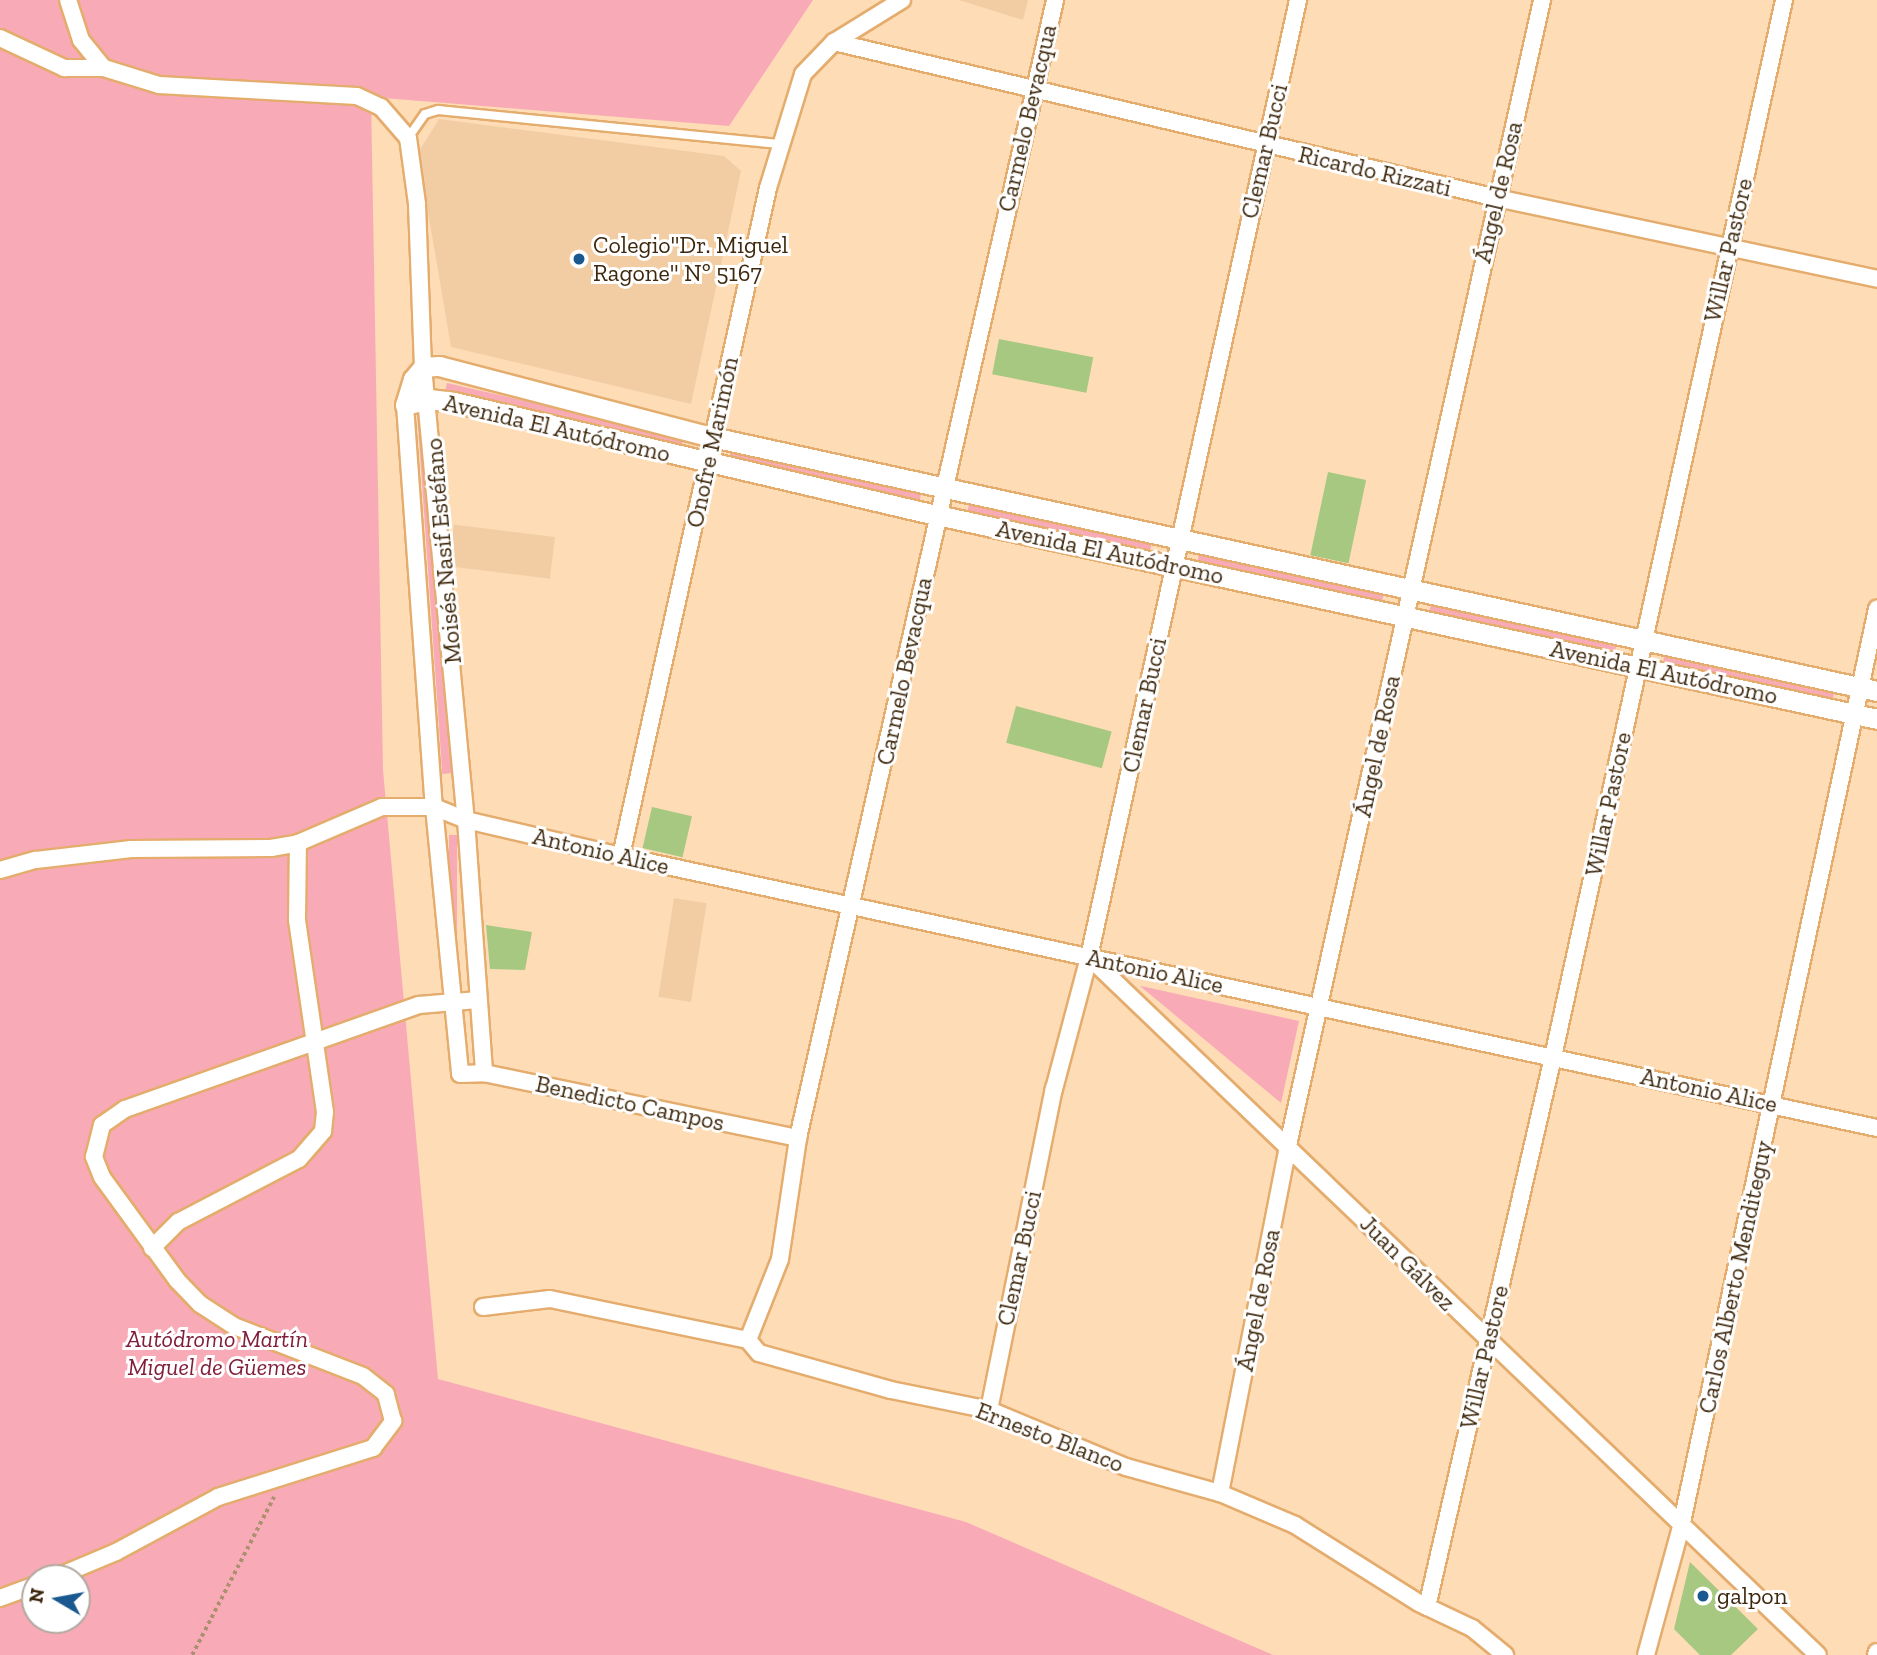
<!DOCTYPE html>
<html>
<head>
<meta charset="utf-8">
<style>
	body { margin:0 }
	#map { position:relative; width:1877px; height:1655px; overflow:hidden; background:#fedcb6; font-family:"Zilla Slab",serif }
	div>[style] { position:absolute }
	.built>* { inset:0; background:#f2cda4; transform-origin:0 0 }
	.green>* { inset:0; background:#f8abb7; transform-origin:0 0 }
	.building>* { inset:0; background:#a7c881; transform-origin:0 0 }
	.path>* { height:3.5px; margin-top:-1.75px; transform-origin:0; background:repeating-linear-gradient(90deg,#ac8f6e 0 3.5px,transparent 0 7px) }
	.roads { filter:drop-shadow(2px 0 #e4ac6d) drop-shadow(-2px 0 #e4ac6d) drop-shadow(0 2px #e4ac6d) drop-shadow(0 -2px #e4ac6d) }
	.service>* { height:8px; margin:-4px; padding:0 4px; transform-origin:4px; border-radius:4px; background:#fff }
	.minor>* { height:16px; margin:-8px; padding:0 8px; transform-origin:8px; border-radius:8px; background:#fff }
	.tertiary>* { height:19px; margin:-9.5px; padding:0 9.5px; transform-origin:9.5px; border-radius:9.5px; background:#fff }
	.dots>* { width:19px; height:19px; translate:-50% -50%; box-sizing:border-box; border:4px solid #fff; border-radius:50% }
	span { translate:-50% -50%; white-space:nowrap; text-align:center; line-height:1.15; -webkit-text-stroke:6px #fff; paint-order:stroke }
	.street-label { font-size:24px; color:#3f290e }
	.poi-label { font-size:24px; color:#3f290e }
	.left { translate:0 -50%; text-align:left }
	.park-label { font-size:24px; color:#801e3a; font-style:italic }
	.north { position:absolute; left:21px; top:1564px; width:70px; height:70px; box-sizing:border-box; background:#fff; border:2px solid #b2a99f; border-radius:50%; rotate:280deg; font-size:19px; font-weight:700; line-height:28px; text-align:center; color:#3f290e }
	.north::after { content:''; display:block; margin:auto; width:24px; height:32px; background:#1a598f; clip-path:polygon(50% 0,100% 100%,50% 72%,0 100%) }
</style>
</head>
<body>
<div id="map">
	<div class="built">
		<div style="clip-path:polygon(959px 0,1028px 0,1023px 20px)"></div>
		<div style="clip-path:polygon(439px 119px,724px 156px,741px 171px,691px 404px,451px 347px,418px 153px)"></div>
		<div style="left:555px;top:537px;width:42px;height:102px;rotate:97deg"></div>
		<div style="left:674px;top:898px;width:33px;height:100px;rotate:9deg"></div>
	</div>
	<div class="green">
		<div style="clip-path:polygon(evenodd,0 0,813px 0,729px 126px,371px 97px,383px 770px,438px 1379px,966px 1522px,1273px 1655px,0 1655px,0 0,35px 1578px,77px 1578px,77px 1620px,35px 1620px,35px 1578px)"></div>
		<div style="left:447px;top:383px;width:243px;height:7px;rotate:13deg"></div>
		<div style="left:428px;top:411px;width:363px;height:11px;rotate:86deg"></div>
		<div style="left:731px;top:451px;width:195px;height:8px;rotate:13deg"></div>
		<div style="left:969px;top:504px;width:187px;height:7px;rotate:12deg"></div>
		<div style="left:1199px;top:554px;width:189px;height:8px;rotate:12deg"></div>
		<div style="left:1431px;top:604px;width:190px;height:7px;rotate:13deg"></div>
		<div style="clip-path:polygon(1664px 657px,1834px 694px,1832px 702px,1663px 664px)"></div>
		<div style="left:449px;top:835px;width:8px;height:146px"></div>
		<div style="clip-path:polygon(1141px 986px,1299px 1021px,1281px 1103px,1140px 986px)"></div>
	</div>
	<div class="building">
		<div style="left:999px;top:339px;width:96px;height:36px;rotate:11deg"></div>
		<div style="left:1328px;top:472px;width:39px;height:85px;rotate:12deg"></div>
		<div style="left:1016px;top:706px;width:99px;height:38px;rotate:15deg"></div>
		<div style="left:652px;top:807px;width:41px;height:42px;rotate:13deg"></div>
		<div style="clip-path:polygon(486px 925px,532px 932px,525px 970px,490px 969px)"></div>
		<div style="clip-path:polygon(1690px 1562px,1758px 1629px,1731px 1655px,1700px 1655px,1674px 1629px)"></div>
	</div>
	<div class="path">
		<div style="left:192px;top:1655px;width:178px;rotate:-62.6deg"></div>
	</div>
	<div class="roads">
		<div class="service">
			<div style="left:408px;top:138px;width:29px;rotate:-55deg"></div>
			<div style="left:425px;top:114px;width:14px;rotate:-17deg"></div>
			<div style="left:438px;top:110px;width:345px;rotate:5.7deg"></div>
		</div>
		<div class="minor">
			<div style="left:68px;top:0;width:42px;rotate:72deg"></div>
			<div style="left:81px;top:40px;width:36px;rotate:51deg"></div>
			<div style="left:104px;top:68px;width:58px;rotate:17.2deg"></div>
			<div style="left:159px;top:85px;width:198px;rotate:3.2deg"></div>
			<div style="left:357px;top:96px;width:26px;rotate:25deg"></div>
			<div style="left:381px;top:107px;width:41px;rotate:48.9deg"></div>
			<div style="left:408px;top:138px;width:67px;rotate:82.2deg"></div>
			<div style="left:417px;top:204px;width:163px;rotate:87.9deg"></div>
			<div style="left:423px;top:367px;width:455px;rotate:84.6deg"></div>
			<div style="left:466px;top:820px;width:254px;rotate:85.9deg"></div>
			<div style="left:0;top:38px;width:71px;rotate:25.1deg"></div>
			<div style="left:64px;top:68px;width:40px"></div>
			<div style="left:834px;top:42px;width:681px;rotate:13.24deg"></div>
			<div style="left:1497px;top:198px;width:389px;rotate:12deg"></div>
			<div style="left:405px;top:405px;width:403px;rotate:85.9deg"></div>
			<div style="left:434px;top:807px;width:268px;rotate:84.4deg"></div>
			<div style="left:460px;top:1074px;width:24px;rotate:-2deg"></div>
			<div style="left:484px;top:1073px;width:321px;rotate:11.7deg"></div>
			<div style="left:621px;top:856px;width:684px;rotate:-77.59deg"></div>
			<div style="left:768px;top:188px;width:119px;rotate:-72.9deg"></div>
			<div style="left:803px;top:74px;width:45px;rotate:-45.9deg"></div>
			<div style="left:834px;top:42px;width:80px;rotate:-31.7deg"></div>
			<div style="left:0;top:870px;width:37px;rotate:-16deg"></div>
			<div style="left:36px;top:860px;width:96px;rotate:-6.6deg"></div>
			<div style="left:131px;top:849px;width:140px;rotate:-0.4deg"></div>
			<div style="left:271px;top:848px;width:27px;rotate:-10deg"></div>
			<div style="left:1089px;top:957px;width:1009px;rotate:43.76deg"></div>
			<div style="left:152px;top:1248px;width:37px;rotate:-45deg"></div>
			<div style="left:178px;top:1222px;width:136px;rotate:-27.5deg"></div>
			<div style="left:299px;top:1159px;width:37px;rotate:-49deg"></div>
			<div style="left:323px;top:1131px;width:19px;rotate:-84deg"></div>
			<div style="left:325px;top:1112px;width:194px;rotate:-98.3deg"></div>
			<div style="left:297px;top:920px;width:77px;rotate:-89.3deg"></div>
			<div style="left:298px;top:843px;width:91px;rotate:-23.2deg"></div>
			<div style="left:382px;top:807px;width:52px"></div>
			<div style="left:434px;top:807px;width:35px;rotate:22deg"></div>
			<div style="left:466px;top:820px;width:159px;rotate:13.1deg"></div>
			<div style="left:621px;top:856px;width:1285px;rotate:12.22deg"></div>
			<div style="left:483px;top:1307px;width:67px;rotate:-6.8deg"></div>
			<div style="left:550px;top:1299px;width:202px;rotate:11.7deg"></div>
			<div style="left:748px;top:1340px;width:17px;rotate:50deg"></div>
			<div style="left:759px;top:1353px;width:137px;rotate:15.7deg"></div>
			<div style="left:891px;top:1390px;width:100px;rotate:11.5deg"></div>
			<div style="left:989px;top:1410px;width:148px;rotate:22.6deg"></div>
			<div style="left:1126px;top:1467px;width:98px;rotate:15.5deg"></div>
			<div style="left:1220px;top:1493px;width:82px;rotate:23.1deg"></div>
			<div style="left:1295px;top:1525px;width:146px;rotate:32.2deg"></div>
			<div style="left:1419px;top:1603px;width:59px;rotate:25.3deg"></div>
			<div style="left:1472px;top:1628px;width:43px;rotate:39.3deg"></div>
			<div style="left:748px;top:1340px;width:87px;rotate:-68.4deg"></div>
			<div style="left:780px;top:1259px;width:122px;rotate:-81.5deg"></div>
			<div style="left:798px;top:1138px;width:1167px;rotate:-77.27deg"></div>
			<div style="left:989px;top:1410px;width:328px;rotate:-78.6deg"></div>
			<div style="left:1054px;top:1089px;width:137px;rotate:-75.1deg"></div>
			<div style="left:1089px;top:957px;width:980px;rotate:-77.68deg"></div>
			<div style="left:1220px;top:1493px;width:355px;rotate:-78.9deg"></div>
			<div style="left:1288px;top:1145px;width:1173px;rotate:-77.49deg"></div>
			<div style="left:54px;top:1578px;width:67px;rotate:-22.8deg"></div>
			<div style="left:116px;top:1552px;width:116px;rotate:-28.3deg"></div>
			<div style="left:218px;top:1497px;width:163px;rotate:-17.5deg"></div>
			<div style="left:373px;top:1448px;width:34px;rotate:-53deg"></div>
			<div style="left:393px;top:1421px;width:28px;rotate:-105deg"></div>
			<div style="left:386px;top:1394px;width:29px;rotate:-142deg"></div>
			<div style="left:363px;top:1376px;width:138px;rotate:-158.8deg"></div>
			<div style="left:234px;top:1326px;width:40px;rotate:-147.1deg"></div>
			<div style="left:200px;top:1304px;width:33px;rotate:-134deg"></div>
			<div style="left:177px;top:1280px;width:127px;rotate:-126.1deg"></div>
			<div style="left:102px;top:1177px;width:22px;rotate:-112deg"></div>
			<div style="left:94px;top:1157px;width:33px;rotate:-76deg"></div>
			<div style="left:102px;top:1125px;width:28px;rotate:-35deg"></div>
			<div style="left:125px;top:1109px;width:312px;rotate:-19.5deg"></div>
			<div style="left:419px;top:1005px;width:59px;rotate:-4.8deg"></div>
			<div style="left:0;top:1598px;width:37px;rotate:-20deg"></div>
			<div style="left:1427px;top:1607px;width:564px;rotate:-77.1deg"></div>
			<div style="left:1553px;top:1057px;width:1082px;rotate:-77.67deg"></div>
			<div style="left:1646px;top:1655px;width:133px;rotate:-74.7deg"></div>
			<div style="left:1681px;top:1527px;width:939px;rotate:-77.95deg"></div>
			<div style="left:1876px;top:1655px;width:3px;rotate:-72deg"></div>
		</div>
		<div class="tertiary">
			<div style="left:405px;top:405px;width:27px;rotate:-73deg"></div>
			<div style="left:413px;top:379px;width:16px;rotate:-50deg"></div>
			<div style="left:423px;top:367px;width:16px;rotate:-4deg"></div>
			<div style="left:439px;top:366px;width:282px;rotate:14.6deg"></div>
			<div style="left:712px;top:437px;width:1192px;rotate:12.3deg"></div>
			<div style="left:405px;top:405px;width:25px;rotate:-14deg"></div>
			<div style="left:429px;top:399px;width:25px;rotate:7deg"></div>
			<div style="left:454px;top:402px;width:496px;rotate:13.2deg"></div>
			<div style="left:937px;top:515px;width:962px;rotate:12.24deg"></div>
		</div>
	</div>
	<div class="dots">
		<div style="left:579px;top:259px;background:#1a598f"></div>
		<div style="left:1703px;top:1596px;background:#1a598f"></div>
	</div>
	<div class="street-label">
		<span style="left:1027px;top:118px;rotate:-77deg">Carmelo Bevacqua</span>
		<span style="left:1264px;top:151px;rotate:-77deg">Clemar Bucci</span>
		<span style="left:1375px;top:171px;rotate:13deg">Ricardo Rizzati</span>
		<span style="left:1498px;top:192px;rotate:-77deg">Ángel de Rosa</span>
		<span style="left:1728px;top:250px;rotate:-77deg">Willar Pastore</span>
		<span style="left:557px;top:428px;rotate:13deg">Avenida El Autódromo</span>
		<span style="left:712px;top:442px;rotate:-78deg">Onofre Marimón</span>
		<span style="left:443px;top:551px;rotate:-95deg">Moisés Nasif Estéfano</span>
		<span style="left:1110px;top:552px;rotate:12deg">Avenida El Autódromo</span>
		<span style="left:904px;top:671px;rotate:-78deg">Carmelo Bevacqua</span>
		<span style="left:1664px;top:672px;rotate:12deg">Avenida El Autódromo</span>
		<span style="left:1144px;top:705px;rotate:-78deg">Clemar Bucci</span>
		<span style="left:1377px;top:746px;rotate:-78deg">Ángel de Rosa</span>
		<span style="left:1608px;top:804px;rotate:-78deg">Willar Pastore</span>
		<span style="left:601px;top:851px;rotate:13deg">Antonio Alice</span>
		<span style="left:1155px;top:971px;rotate:12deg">Antonio Alice</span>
		<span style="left:1709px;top:1090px;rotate:12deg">Antonio Alice</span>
		<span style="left:630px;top:1103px;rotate:12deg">Benedicto Campos</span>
		<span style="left:1019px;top:1258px;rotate:-78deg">Clemar Bucci</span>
		<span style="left:1408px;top:1263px;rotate:45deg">Juan Gálvez</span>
		<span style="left:1735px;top:1277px;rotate:-78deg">Carlos Alberto Menditeguy</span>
		<span style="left:1258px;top:1300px;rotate:-79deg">Ángel de Rosa</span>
		<span style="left:1484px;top:1357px;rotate:-77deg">Willar Pastore</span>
		<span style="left:1050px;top:1437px;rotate:21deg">Ernesto Blanco</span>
	</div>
	<div class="poi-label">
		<span class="left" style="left:593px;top:259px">Colegio"Dr. Miguel<br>Ragone" Nº 5167</span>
		<span class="left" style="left:1717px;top:1596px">galpon</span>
	</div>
	<div class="park-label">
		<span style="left:217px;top:1353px">Autódromo Martín<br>Miguel de Güemes</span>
	</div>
	<div class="north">N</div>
</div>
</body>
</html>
